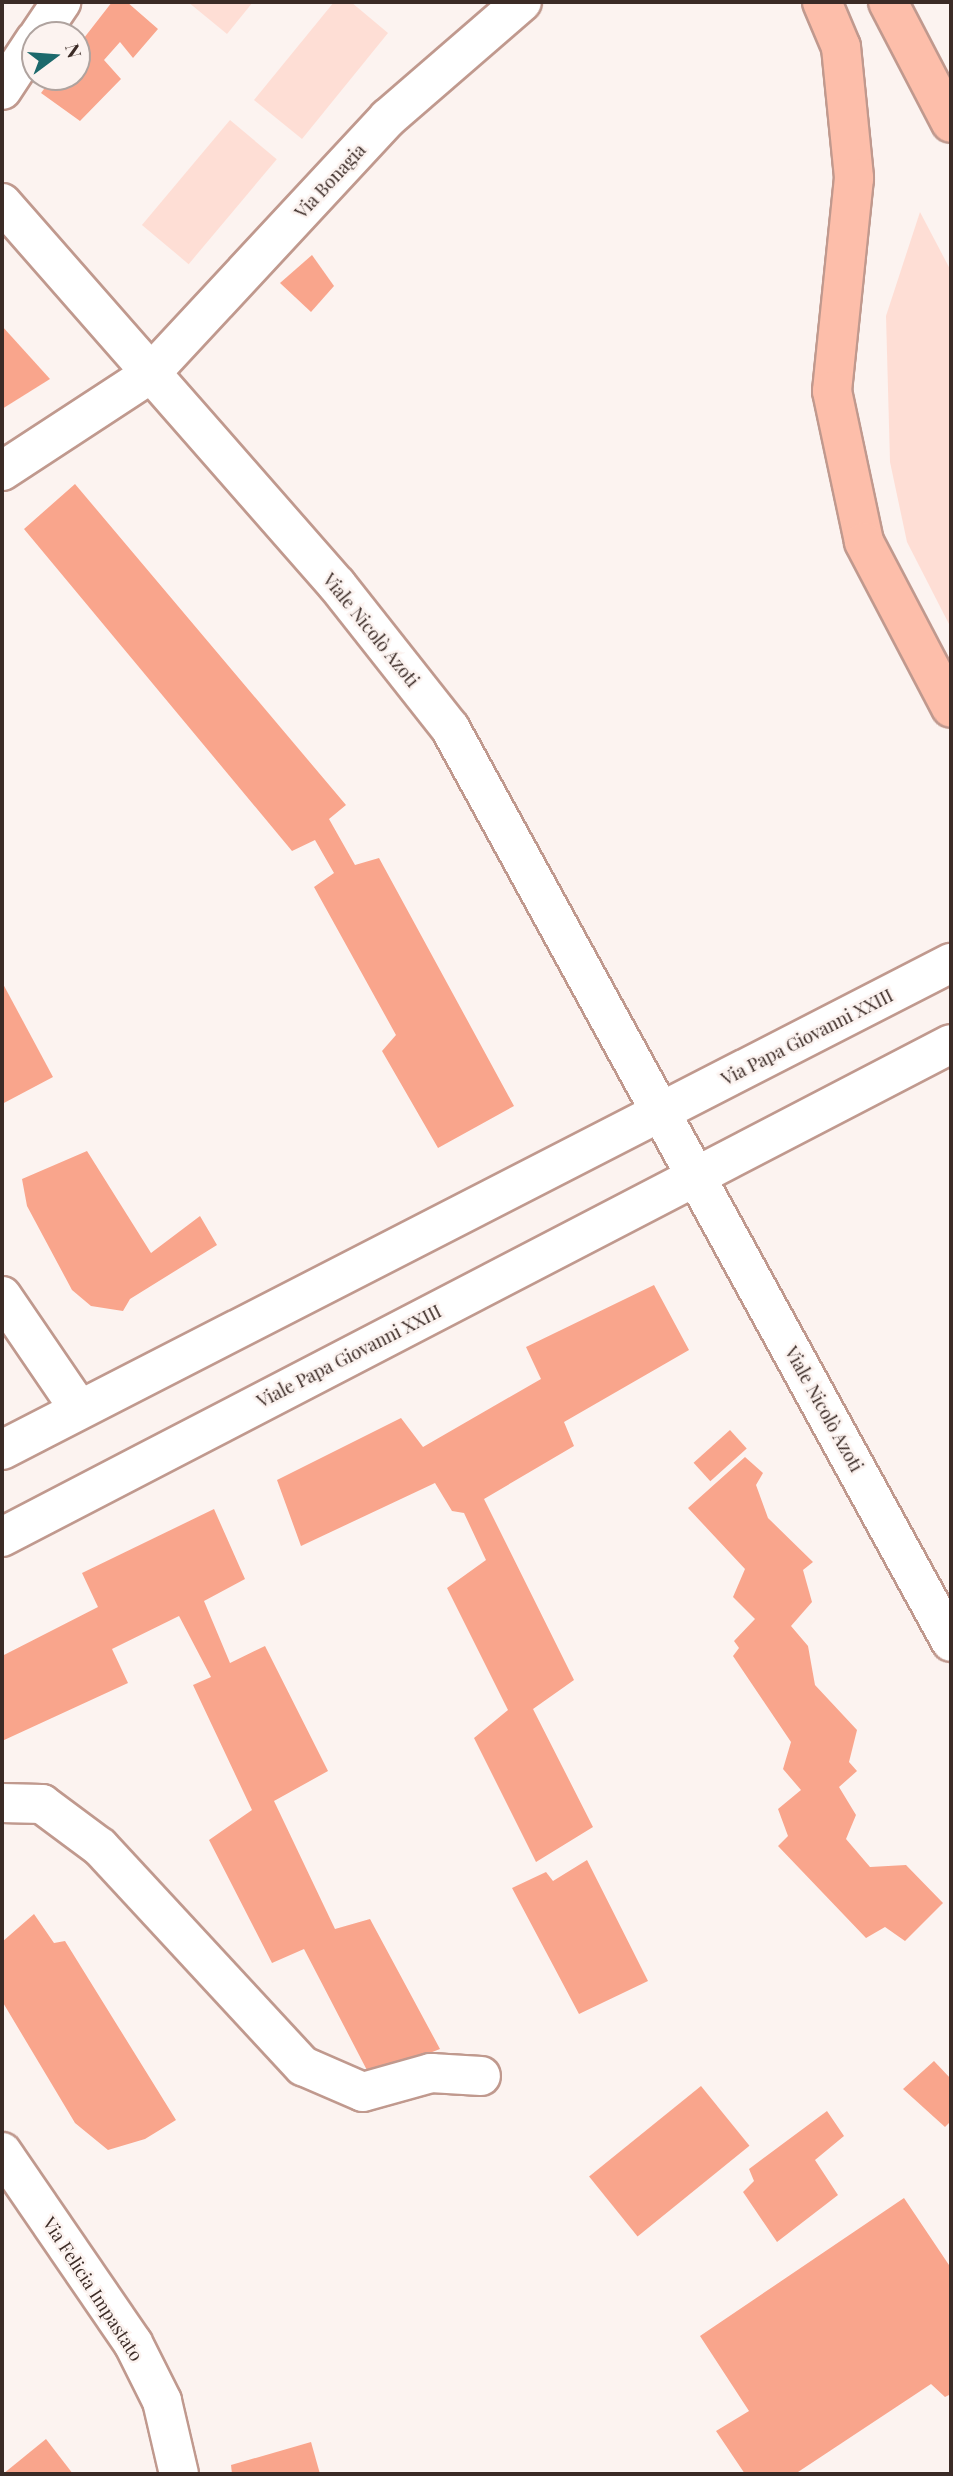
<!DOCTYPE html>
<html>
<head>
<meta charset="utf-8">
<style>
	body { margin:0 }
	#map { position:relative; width:953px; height:2476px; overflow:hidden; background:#fcf3f0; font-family:"Playfair Display",serif }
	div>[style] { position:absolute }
	.green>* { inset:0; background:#feded5; transform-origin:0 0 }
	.building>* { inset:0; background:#f9a58c; transform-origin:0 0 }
	.roads { filter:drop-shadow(2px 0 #c0998e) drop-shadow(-2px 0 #c0998e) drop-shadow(0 2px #c0998e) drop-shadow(0 -2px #c0998e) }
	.minor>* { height:38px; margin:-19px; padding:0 19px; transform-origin:19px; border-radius:19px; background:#fff }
	.major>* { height:38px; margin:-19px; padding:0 19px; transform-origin:19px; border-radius:19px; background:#fdbeaa }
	span { translate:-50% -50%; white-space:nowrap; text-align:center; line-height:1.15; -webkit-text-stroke:5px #fcf3f0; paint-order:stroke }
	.street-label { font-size:18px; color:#3b2b26 }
	.frame { position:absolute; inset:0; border:4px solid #3b2b26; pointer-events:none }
	.north { position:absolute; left:21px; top:21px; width:70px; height:70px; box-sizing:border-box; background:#fcf3f0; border:2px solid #afa39f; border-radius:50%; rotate:74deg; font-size:19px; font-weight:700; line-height:28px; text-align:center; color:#3b2b26 }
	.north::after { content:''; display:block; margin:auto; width:24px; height:32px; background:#1c696c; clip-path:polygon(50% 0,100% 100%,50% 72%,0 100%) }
</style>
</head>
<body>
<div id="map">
	<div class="green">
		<div style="clip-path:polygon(188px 2px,253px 2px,227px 34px)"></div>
		<div style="clip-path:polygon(334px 2px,351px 2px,388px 33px,302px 139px,254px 100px)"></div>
		<div style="left:230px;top:120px;width:61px;height:137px;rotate:40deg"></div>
		<div style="clip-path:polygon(920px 212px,951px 271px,951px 628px,907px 542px,890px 462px,886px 316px)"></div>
	</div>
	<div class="building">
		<div style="clip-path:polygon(112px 2px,127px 2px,158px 29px,133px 58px,120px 42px,104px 60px,121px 79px,80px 121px,41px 93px,53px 77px,77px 77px,77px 47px)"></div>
		<div style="clip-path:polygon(312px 255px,334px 286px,311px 312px,280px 283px)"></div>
		<div style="clip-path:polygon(2px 326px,50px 379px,2px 409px)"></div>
		<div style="clip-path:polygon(75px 484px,346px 805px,329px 819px,355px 865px,379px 858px,514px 1106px,438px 1148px,382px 1051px,396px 1035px,314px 887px,334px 873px,315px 840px,292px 851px,24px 529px)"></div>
		<div style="clip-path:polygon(2px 982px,53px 1077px,2px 1104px)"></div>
		<div style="clip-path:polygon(87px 1151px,151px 1253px,200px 1216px,217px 1245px,130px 1299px,123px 1311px,91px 1306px,72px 1290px,27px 1206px,22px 1179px)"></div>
		<div style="clip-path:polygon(654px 1285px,689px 1350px,564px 1422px,574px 1446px,484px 1499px,574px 1680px,533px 1709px,593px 1827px,536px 1862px,474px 1738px,508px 1710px,447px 1588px,486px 1560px,464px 1513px,452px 1511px,435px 1483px,301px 1546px,277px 1480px,401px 1418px,423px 1447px,541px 1379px,526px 1347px)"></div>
		<div style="left:730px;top:1430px;width:25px;height:49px;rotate:48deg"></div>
		<div style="clip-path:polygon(745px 1457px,763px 1473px,756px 1485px,768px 1518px,813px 1562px,803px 1570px,812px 1602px,791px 1626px,808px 1646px,815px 1685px,857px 1730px,849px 1762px,857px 1771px,839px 1787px,856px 1815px,846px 1839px,870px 1867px,906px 1865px,943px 1903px,905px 1941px,885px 1927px,866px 1938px,778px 1846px,788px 1836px,778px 1809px,801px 1790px,783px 1769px,791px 1742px,733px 1656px,739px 1648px,734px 1641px,755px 1619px,733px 1597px,745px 1569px,688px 1508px)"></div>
		<div style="clip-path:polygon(214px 1509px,245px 1579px,204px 1601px,230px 1663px,265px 1646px,328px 1771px,274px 1801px,335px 1929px,370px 1919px,440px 2049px,370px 2076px,304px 1949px,272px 1963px,209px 1840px,252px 1810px,193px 1685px,211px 1677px,179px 1616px,112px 1649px,128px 1683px,2px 1741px,2px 1656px,98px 1607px,82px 1573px)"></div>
		<div style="clip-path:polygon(587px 1860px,648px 1981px,579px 2014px,512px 1888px,546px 1872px,553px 1881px)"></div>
		<div style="clip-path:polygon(34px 1914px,54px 1943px,65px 1941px,176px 2120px,145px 2139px,108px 2150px,75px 2123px,2px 2001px,2px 1942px)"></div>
		<div style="clip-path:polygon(934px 2061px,951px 2079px,951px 2121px,945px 2127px,903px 2089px)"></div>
		<div style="left:701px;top:2086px;width:77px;height:144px;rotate:51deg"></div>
		<div style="clip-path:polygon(827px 2111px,844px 2136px,815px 2160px,838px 2195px,777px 2242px,743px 2192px,754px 2181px,749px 2169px)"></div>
		<div style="clip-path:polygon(904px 2198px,951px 2268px,951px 2394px,945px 2397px,931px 2384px,795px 2474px,745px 2474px,716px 2431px,749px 2411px,700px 2336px)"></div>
		<div style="clip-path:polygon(46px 2439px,73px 2474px,3px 2474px)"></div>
		<div style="clip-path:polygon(311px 2442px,320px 2474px,232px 2474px,231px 2465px)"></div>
	</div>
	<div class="roads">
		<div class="minor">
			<div style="left:39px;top:35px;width:40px;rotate:-56deg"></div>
			<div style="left:2px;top:90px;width:60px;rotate:-56.6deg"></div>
			<div style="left:2px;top:203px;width:508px;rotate:48.75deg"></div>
			<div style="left:337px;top:585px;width:182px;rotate:51.7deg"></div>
			<div style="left:450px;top:728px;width:1042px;rotate:61.27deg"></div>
			<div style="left:2px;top:471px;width:177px;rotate:-33.2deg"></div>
			<div style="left:150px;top:374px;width:350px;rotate:-47.1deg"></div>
			<div style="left:388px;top:118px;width:177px;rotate:-40.9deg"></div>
			<div style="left:2px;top:1296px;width:137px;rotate:55.7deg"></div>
			<div style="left:2px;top:1450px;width:1067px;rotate:-27.17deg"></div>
			<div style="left:2px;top:1537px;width:1069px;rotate:-27.45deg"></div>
			<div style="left:2px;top:1803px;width:40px;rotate:1.4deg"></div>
			<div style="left:42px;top:1804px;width:72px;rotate:36.6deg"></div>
			<div style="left:100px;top:1847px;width:299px;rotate:47.2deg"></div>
			<div style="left:303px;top:2066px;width:65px;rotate:23.4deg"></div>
			<div style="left:363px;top:2092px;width:71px;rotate:-15.6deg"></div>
			<div style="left:431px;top:2073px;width:50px;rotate:3.4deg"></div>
			<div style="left:2px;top:2152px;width:232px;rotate:55.6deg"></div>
			<div style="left:133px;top:2343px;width:65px;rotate:63.4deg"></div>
			<div style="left:162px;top:2401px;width:75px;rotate:76.9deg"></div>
		</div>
		<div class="major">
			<div style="left:822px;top:2px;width:49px;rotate:67.1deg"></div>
			<div style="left:841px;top:47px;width:132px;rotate:84.3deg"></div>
			<div style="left:854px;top:178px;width:214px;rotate:95.9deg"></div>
			<div style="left:832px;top:391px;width:154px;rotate:78deg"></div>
			<div style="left:864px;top:542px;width:187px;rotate:62.3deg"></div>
			<div style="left:888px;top:2px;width:136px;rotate:62.5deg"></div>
		</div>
	</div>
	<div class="street-label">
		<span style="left:330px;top:181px;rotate:-47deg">Via Bonagia</span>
		<span style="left:371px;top:630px;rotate:51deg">Viale Nicolò Azoti</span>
		<span style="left:807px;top:1037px;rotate:-27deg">Via Papa Giovanni XXIII</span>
		<span style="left:349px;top:1356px;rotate:-27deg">Viale Papa Giovanni XXIII</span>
		<span style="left:824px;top:1409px;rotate:61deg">Viale Nicolò Azoti</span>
		<span style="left:93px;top:2289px;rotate:57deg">Via Felicia Impastato</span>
	</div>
	<div class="frame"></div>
	<div class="north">N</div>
</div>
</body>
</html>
